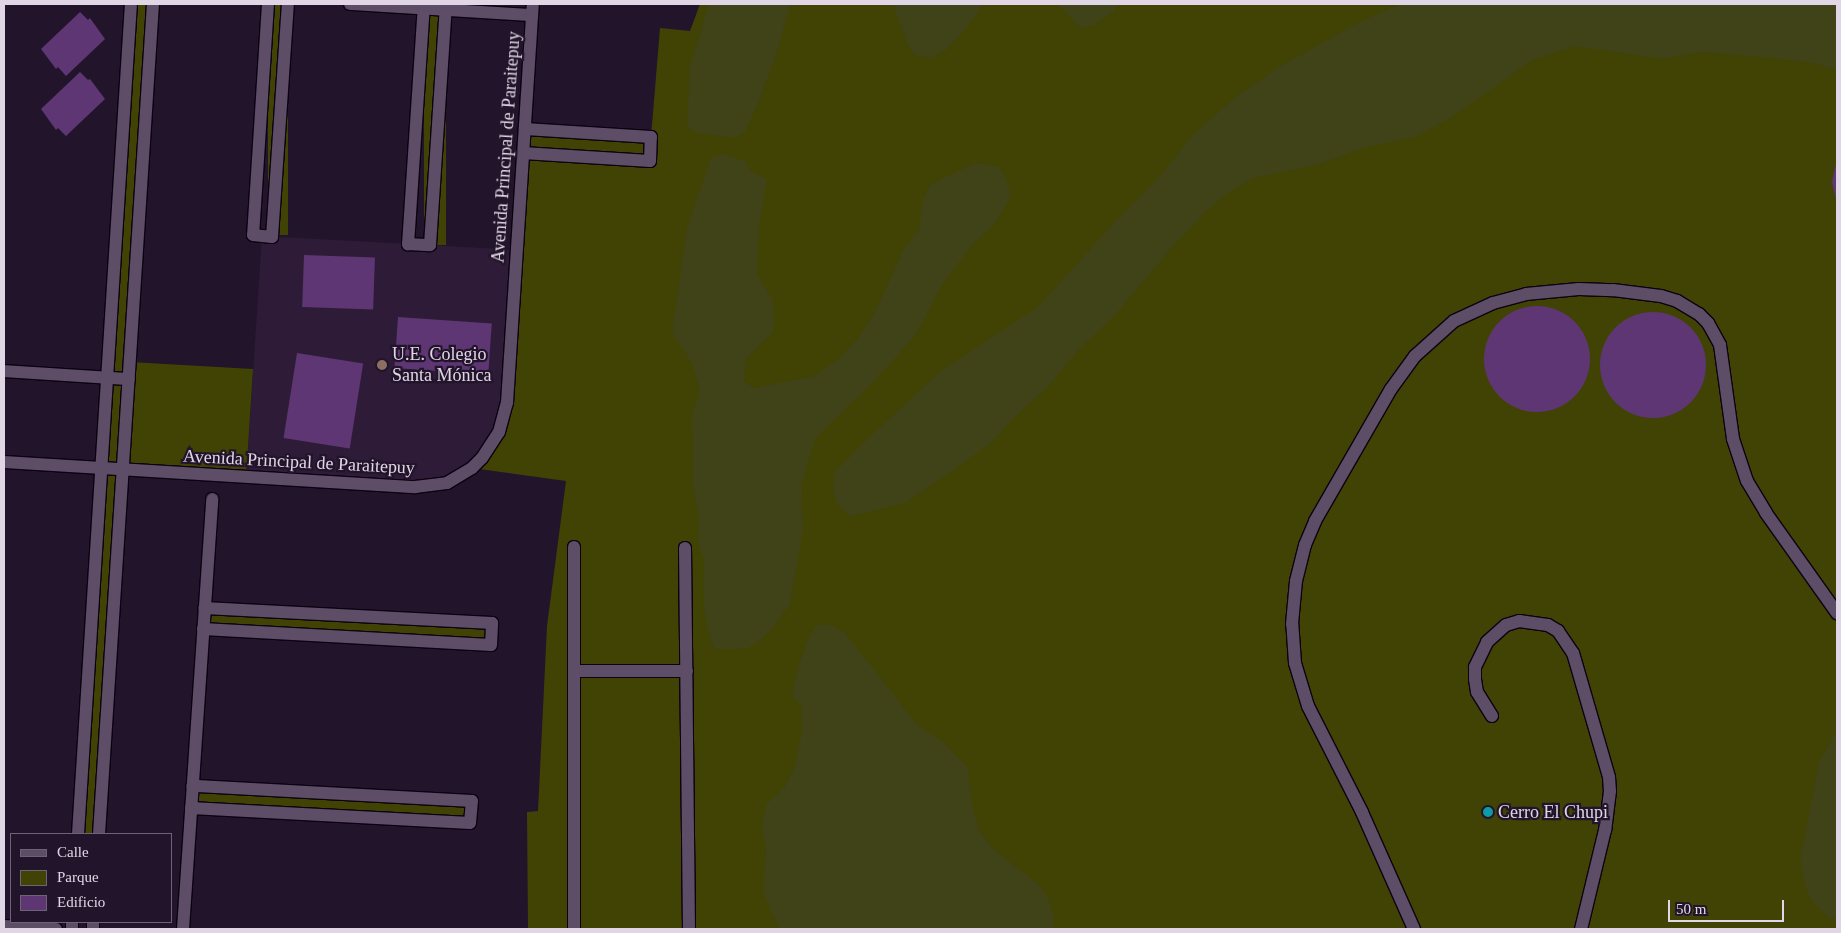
<!DOCTYPE html>
<html>
<head>
<meta charset="utf-8">
<style>
	body { margin:0 }
	#map { position:relative; width:1841px; height:933px; overflow:hidden; background:#22142a; font-family:Georgia,serif }
	div>[style] { position:absolute }
	.built>* { inset:0; background:#2e1b37 }
	.green>* { inset:0; background:#404304; transform-origin:0 0 }
	.forest>* { inset:0; background:#404317 }
	.building>* { inset:0; background:#5e3673; transform-origin:0 0 }
	.round { border-radius:50% }
	.roads { filter:drop-shadow(1px 0 #0c0212) drop-shadow(-1px 0 #0c0212) drop-shadow(0 1px #0c0212) drop-shadow(0 -1px #0c0212) }
	.minor>* { height:12px; margin:-6px; padding:0 6px; transform-origin:6px; border-radius:6px; background:#5d4d66 }
	.dots>* { width:14px; height:14px; translate:-50% -50%; box-sizing:border-box; border:2px solid #22142a; border-radius:50% }
	span { translate:-50% -50%; white-space:nowrap; text-align:center; line-height:1.15; -webkit-text-stroke:4.5px #22142a; paint-order:stroke }
	.street-label { font-size:18px; color:#e0d6e5 }
	.poi-label { font-size:18px; color:#e0d6e5 }
	.left { translate:0 -50%; text-align:left }
	.frame { position:absolute; inset:0; border:5px solid #e0d6e5; pointer-events:none }
	.legend { position:absolute; left:10px; top:833px; width:162px; height:90px; box-sizing:border-box; background:#22142a; border:1px solid #6e6275; margin:0; padding:6px 9px; list-style:none; font-size:15px; color:#e0d6e5 }
	.legend li { display:flex; align-items:center; gap:10px; height:25px }
	.legend b { width:25px; border:1px solid #6e6275 }
	.scale { position:absolute; left:1668px; top:900px; width:116px; height:22px; box-sizing:border-box; border:2px solid #e0d6e5; border-top:0; padding-left:6px; font-size:15px; line-height:18px; white-space:nowrap; color:#e0d6e5; -webkit-text-stroke:4px #22142a; paint-order:stroke }
</style>
</head>
<body>
<div id="map">
	<div class="built">
		<div style="clip-path:polygon(262px 236px,517px 250px,510px 361px,491px 446px,447px 483px,246px 478px)"></div>
	</div>
	<div class="green">
		<div style="clip-path:polygon(131px 4px,153px 4px,130px 362px,253px 369px,246px 478px,123px 470px,99px 834px,78px 834px)"></div>
		<div style="left:268px;top:4px;width:20px;height:231px"></div>
		<div style="left:424px;top:4px;width:22px;height:241px"></div>
		<div style="clip-path:polygon(700px 4px,1837px 4px,1837px 929px,528px 929px,527px 812px,538px 811px,547px 626px,566px 481px,472px 468px,499px 432px,525px 129px,651px 137px,660px 28px,690px 31px)"></div>
		<div style="left:204px;top:608px;width:288px;height:21px;rotate:3deg"></div>
		<div style="left:192px;top:786px;width:280px;height:22px;rotate:3deg"></div>
	</div>
	<div class="forest">
		<div style="clip-path:polygon(709px 4px,790px 4px,779px 46px,758px 103px,745px 132px,734px 138px,698px 133px,687px 127px,690px 66px)"></div>
		<div style="clip-path:polygon(893px 4px,983px 4px,965px 30px,946px 50px,931px 58px,917px 56px,908px 46px)"></div>
		<div style="clip-path:polygon(1058px 4px,1119px 4px,1113px 12px,1094px 25px,1080px 28px)"></div>
		<div style="clip-path:polygon(1400px 4px,1837px 4px,1837px 69px,1807px 62px,1731px 54px,1699px 52px,1663px 59px,1575px 46px,1533px 60px,1450px 118px,1414px 137px,1363px 148px,1319px 164px,1253px 178px,1225px 195px,1203px 214px,1173px 246px,1115px 315px,1079px 349px,1050px 384px,1011px 421px,991px 443px,906px 503px,849px 516px,836px 502px,833px 485px,834px 473px,859px 447px,941px 371px,1038px 307px,1114px 223px,1157px 180px,1193px 135px,1237px 96px,1277px 68px,1362px 21px)"></div>
		<div style="clip-path:polygon(723px 154px,746px 161px,751px 172px,767px 179px,759px 229px,757px 273px,772px 299px,775px 324px,771px 334px,746px 359px,744px 381px,754px 388px,815px 376px,838px 359px,858px 338px,875px 312px,902px 253px,919px 230px,923px 199px,931px 184px,976px 163px,999px 167px,1009px 186px,1010px 199px,994px 224px,972px 245px,941px 286px,915px 336px,871px 384px,815px 439px,801px 486px,803px 530px,790px 604px,773px 628px,761px 640px,748px 648px,738px 649px,714px 649px,709px 634px,704px 609px,704px 560px,698px 542px,699px 522px,693px 484px,692px 413px,700px 391px,691px 361px,672px 333px,687px 228px,711px 158px)"></div>
		<div style="clip-path:polygon(817px 625px,830px 625px,845px 633px,919px 727px,943px 742px,968px 767px,973px 810px,979px 830px,992px 848px,1040px 886px,1050px 903px,1054px 919px,1053px 929px,779px 929px,763px 891px,766px 851px,762px 826px,766px 805px,785px 787px,795px 766px,802px 732px,802px 707px,792px 694px,800px 661px,808px 640px)"></div>
		<div style="clip-path:polygon(1837px 730px,1837px 920px,1830px 918px,1815px 905px,1806px 889px,1800px 860px,1819px 762px)"></div>
	</div>
	<div class="building">
		<div style="clip-path:polygon(80px 12px,88px 20px,90px 18px,105px 39px,66px 76px,58px 67px,56px 69px,41px 49px)"></div>
		<div style="clip-path:polygon(80px 72px,88px 80px,90px 79px,105px 99px,66px 136px,58px 128px,56px 130px,41px 109px)"></div>
		<div style="clip-path:polygon(1837px 159px,1837px 203px,1832px 182px)"></div>
		<div style="left:304px;top:255px;width:71px;height:52px;rotate:2deg"></div>
		<div class="round" style="left:1484px;top:306px;width:106px;height:106px"></div>
		<div class="round" style="left:1600px;top:312px;width:106px;height:106px"></div>
		<div style="left:398px;top:317px;width:94px;height:51px;rotate:4deg"></div>
		<div style="left:297px;top:353px;width:67px;height:86px;rotate:9deg"></div>
	</div>
	<div class="roads">
		<div class="minor">
			<div style="left:268px;top:4px;width:231px;rotate:93.7deg"></div>
			<div style="left:253px;top:235px;width:19px;rotate:6deg"></div>
			<div style="left:272px;top:237px;width:234px;rotate:-86.1deg"></div>
			<div style="left:350px;top:4px;width:182px;rotate:3.5deg"></div>
			<div style="left:424px;top:4px;width:241px;rotate:93.8deg"></div>
			<div style="left:408px;top:244px;width:22px;rotate:3deg"></div>
			<div style="left:430px;top:245px;width:242px;rotate:-86.2deg"></div>
			<div style="left:523px;top:153px;width:127px;rotate:3.6deg"></div>
			<div style="left:650px;top:161px;width:24px;rotate:-88deg"></div>
			<div style="left:651px;top:137px;width:126px;rotate:-176.4deg"></div>
			<div style="left:4px;top:371px;width:125px;rotate:3.7deg"></div>
			<div style="left:4px;top:462px;width:412px;rotate:3.5deg"></div>
			<div style="left:415px;top:487px;width:32px;rotate:-7deg"></div>
			<div style="left:447px;top:483px;width:29px;rotate:-31deg"></div>
			<div style="left:472px;top:468px;width:14px;rotate:-45deg"></div>
			<div style="left:482px;top:458px;width:31px;rotate:-57deg"></div>
			<div style="left:499px;top:432px;width:30px;rotate:-75deg"></div>
			<div style="left:507px;top:403px;width:400px;rotate:-86.3deg"></div>
			<div style="left:574px;top:547px;width:382px;rotate:90deg"></div>
			<div style="left:685px;top:548px;width:381px;rotate:89.4deg"></div>
			<div style="left:203px;top:629px;width:288px;rotate:3.2deg"></div>
			<div style="left:491px;top:645px;width:22px;rotate:-87deg"></div>
			<div style="left:492px;top:623px;width:288px;rotate:-177deg"></div>
			<div style="left:574px;top:671px;width:113px"></div>
			<div style="left:1492px;top:716px;width:28px;rotate:-122deg"></div>
			<div style="left:1477px;top:692px;width:13px;rotate:-99deg"></div>
			<div style="left:1475px;top:679px;width:12px;rotate:-90deg"></div>
			<div style="left:1475px;top:667px;width:28px;rotate:-64deg"></div>
			<div style="left:1487px;top:642px;width:25px;rotate:-42deg"></div>
			<div style="left:1506px;top:625px;width:14px;rotate:-17deg"></div>
			<div style="left:1519px;top:621px;width:29px;rotate:8deg"></div>
			<div style="left:1548px;top:625px;width:12px;rotate:31deg"></div>
			<div style="left:1558px;top:631px;width:27px;rotate:56deg"></div>
			<div style="left:1573px;top:653px;width:129px;rotate:73.8deg"></div>
			<div style="left:1609px;top:777px;width:14px;rotate:86deg"></div>
			<div style="left:1610px;top:791px;width:39px;rotate:97deg"></div>
			<div style="left:1605px;top:830px;width:102px;rotate:103.6deg"></div>
			<div style="left:191px;top:808px;width:279px;rotate:3.1deg"></div>
			<div style="left:470px;top:823px;width:22px;rotate:-85deg"></div>
			<div style="left:472px;top:801px;width:280px;rotate:-176.9deg"></div>
			<div style="left:78px;top:834px;width:832px;rotate:-86.35deg"></div>
			<div style="left:99px;top:834px;width:832px;rotate:-86.28deg"></div>
			<div style="left:4px;top:926px;width:52px;rotate:3.3deg"></div>
			<div style="left:72px;top:929px;width:7px;rotate:-90deg"></div>
			<div style="left:93px;top:929px;width:7px;rotate:-90deg"></div>
			<div style="left:183px;top:929px;width:431px;rotate:-86.1deg"></div>
			<div style="left:1414px;top:929px;width:128px;rotate:-114deg"></div>
			<div style="left:1362px;top:812px;width:119px;rotate:-117deg"></div>
			<div style="left:1308px;top:706px;width:45px;rotate:-106.8deg"></div>
			<div style="left:1295px;top:663px;width:39px;rotate:-94deg"></div>
			<div style="left:1292px;top:624px;width:43px;rotate:-84.7deg"></div>
			<div style="left:1296px;top:581px;width:37px;rotate:-76deg"></div>
			<div style="left:1305px;top:545px;width:26px;rotate:-67deg"></div>
			<div style="left:1315px;top:521px;width:152px;rotate:-60.1deg"></div>
			<div style="left:1391px;top:389px;width:41px;rotate:-54deg"></div>
			<div style="left:1415px;top:356px;width:52px;rotate:-41.9deg"></div>
			<div style="left:1454px;top:321px;width:43px;rotate:-24.8deg"></div>
			<div style="left:1493px;top:303px;width:34px;rotate:-15deg"></div>
			<div style="left:1526px;top:294px;width:53px;rotate:-5.4deg"></div>
			<div style="left:1579px;top:289px;width:34px;rotate:2deg"></div>
			<div style="left:1613px;top:290px;width:48px;rotate:7.1deg"></div>
			<div style="left:1661px;top:296px;width:17px;rotate:17deg"></div>
			<div style="left:1677px;top:301px;width:26px;rotate:31deg"></div>
			<div style="left:1699px;top:314px;width:13px;rotate:45deg"></div>
			<div style="left:1708px;top:323px;width:25px;rotate:61deg"></div>
			<div style="left:1720px;top:345px;width:95px;rotate:82.1deg"></div>
			<div style="left:1733px;top:439px;width:44px;rotate:71.6deg"></div>
			<div style="left:1747px;top:481px;width:37px;rotate:59deg"></div>
			<div style="left:1766px;top:513px;width:123px;rotate:54.6deg"></div>
		</div>
	</div>
	<div class="dots">
		<div style="left:382px;top:365px;background:#8d6e63"></div>
		<div style="left:1488px;top:812px;background:#0f9aa8"></div>
	</div>
	<div class="street-label">
		<span style="left:506px;top:147px;rotate:-86deg">Avenida Principal de Paraitepuy</span>
		<span style="left:299px;top:462px;rotate:3deg">Avenida Principal de Paraitepuy</span>
	</div>
	<div class="poi-label">
		<span class="left" style="left:392px;top:365px">U.E. Colegio<br>Santa Mónica</span>
		<span class="left" style="left:1498px;top:812px">Cerro El Chupi</span>
	</div>
	<div class="frame"></div>
	<ul class="legend">
	<li><b style="height:6px;background:#5d4d66"></b>Calle</li>
	<li><b style="height:14px;background:#404304"></b>Parque</li>
	<li><b style="height:14px;background:#5e3673"></b>Edificio</li>
	</ul>
	<div class="scale">50 m</div>
</div>
</body>
</html>
